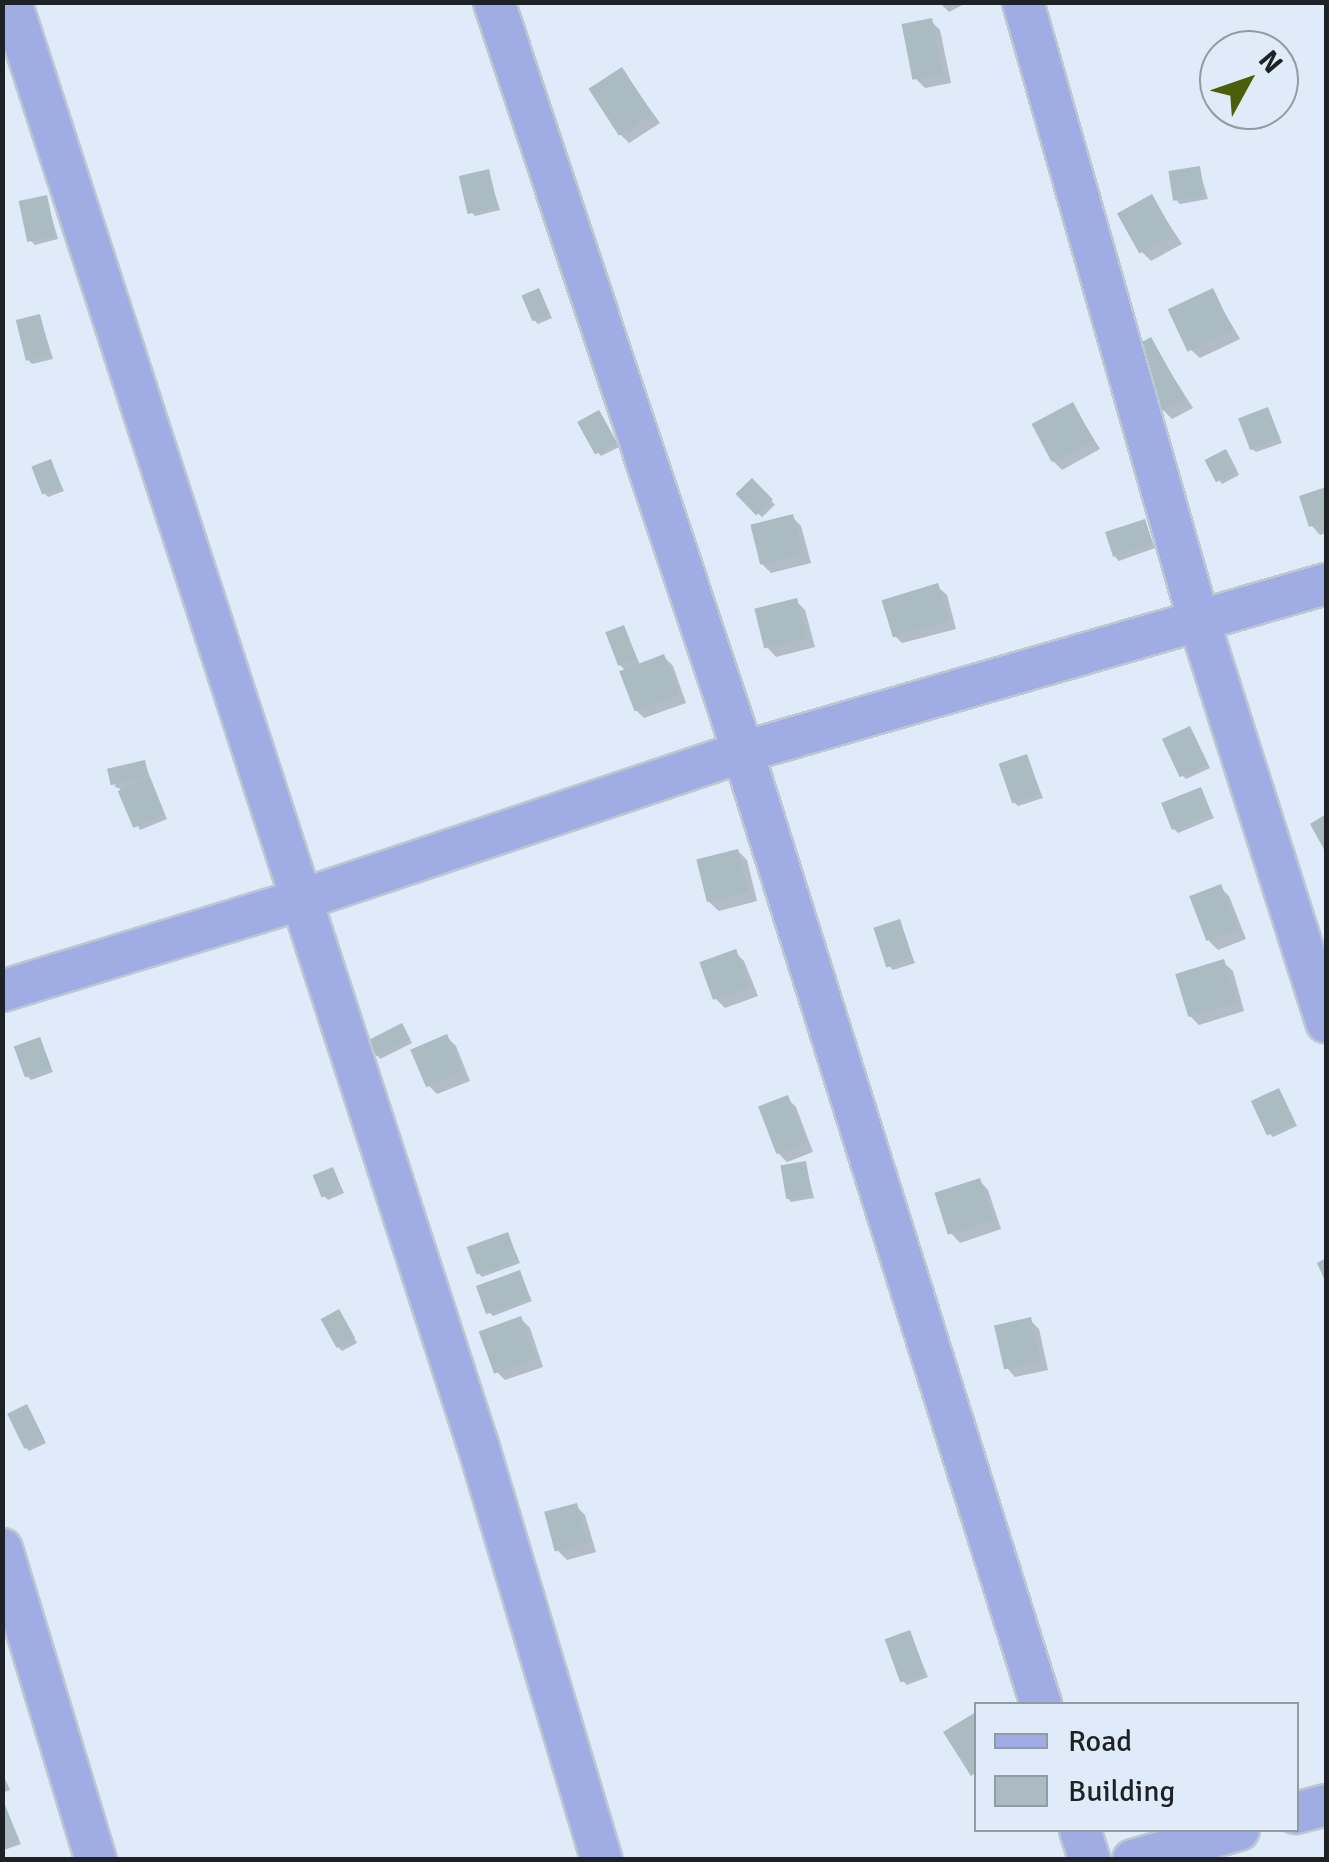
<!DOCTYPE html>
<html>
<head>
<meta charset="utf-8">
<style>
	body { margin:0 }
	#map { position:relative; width:1329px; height:1862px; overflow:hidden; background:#dfebf8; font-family:Signika,sans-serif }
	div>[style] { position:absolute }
	.shadow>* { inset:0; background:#0003; transform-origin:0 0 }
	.building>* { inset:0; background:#aabbc2; transform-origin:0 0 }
	.roads { filter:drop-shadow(2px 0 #bcc7d2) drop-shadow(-2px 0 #bcc7d2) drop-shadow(0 2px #bcc7d2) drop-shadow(0 -2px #bcc7d2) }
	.minor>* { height:40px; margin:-20px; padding:0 20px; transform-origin:20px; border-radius:20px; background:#a0ace4 }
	span { translate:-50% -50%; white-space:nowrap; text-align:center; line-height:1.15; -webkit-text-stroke:8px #dfebf8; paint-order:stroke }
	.frame { position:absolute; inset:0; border:5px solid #1d2226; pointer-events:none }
	.legend { position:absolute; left:974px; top:1702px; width:325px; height:130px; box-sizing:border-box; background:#dfebf8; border:2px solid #919ba4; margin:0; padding:12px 18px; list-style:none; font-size:30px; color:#1d2226 }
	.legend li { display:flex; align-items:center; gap:20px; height:50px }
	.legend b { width:50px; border:2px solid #919ba4 }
	.north { position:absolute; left:1199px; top:30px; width:100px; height:100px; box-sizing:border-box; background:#dfebf8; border:2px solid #919ba4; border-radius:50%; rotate:50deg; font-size:28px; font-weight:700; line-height:40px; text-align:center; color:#1d2226 }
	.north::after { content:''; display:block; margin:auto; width:35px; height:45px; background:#4a5f08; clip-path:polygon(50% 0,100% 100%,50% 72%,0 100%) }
</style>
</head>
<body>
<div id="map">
	<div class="shadow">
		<div style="clip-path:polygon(968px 2px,949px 12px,939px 2px)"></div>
		<div style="clip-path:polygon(931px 21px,940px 30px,951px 83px,925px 88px,916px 79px)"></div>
		<div style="clip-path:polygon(622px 70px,660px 123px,629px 143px,620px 134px)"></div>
		<div style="clip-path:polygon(1199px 169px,1208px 199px,1180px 204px,1176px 200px)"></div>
		<div style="clip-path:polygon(488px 172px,500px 210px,475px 216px,471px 212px)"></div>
		<div style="clip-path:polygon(1151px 197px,1182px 244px,1151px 261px,1142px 252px)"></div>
		<div style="clip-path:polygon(46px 198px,58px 239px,35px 245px,31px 241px)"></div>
		<div style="clip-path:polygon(539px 291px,552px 318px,538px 324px,534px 320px)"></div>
		<div style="clip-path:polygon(1212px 291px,1240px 339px,1200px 358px,1190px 349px)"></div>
		<div style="clip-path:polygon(40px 317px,53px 359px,32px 364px,28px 360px)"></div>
		<div style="clip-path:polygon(1150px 340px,1193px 408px,1172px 419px,1163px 410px)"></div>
		<div style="clip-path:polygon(1073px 405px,1100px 449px,1062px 470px,1053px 461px)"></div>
		<div style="clip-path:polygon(1268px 410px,1282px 443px,1256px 452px,1252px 449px)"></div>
		<div style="clip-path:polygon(602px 417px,619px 447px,601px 456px,597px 452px)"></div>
		<div style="clip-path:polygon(1229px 456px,1239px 475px,1222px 484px,1219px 480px)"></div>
		<div style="clip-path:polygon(50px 462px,64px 491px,48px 497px,44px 493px)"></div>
		<div style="left:752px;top:481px;width:33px;height:18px;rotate:46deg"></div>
		<div style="clip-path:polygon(1326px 490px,1326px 533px,1320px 535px,1311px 525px,1302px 497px)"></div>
		<div style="clip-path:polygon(792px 517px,801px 526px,811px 563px,771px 573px,762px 564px)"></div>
		<div style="clip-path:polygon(1144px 522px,1155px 548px,1119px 561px,1115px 557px)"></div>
		<div style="clip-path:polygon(937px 586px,947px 595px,956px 629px,902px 643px,893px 634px)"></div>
		<div style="clip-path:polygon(796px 601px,805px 610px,815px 647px,776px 657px,767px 647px)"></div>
		<div style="clip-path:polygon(624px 628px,640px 665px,664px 657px,673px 666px,686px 703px,644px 718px,635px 709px,626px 671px,620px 665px)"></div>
		<div style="clip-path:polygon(1193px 733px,1210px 768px,1186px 779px,1182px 775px)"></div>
		<div style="clip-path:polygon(1027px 757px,1043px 798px,1018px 806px,1014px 802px)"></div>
		<div style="clip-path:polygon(144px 762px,167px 819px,140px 830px,120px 789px,114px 786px)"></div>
		<div style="clip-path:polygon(1200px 790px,1214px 818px,1178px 833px,1174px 829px)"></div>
		<div style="clip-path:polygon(738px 851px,747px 860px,757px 901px,719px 911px,709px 902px)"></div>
		<div style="clip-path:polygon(1220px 887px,1229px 896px,1246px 939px,1218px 950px,1209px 941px)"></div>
		<div style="clip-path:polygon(899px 922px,915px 963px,893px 970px,889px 966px)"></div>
		<div style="clip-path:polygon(735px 952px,744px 961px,758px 996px,725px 1008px,716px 999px)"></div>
		<div style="clip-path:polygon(1223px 962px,1233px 971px,1244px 1011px,1199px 1025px,1190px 1016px)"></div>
		<div style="clip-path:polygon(405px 1030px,412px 1043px,380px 1059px,377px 1055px)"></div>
		<div style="clip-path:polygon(447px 1037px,456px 1046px,470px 1081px,437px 1094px,428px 1085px)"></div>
		<div style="clip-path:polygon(40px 1040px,53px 1072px,31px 1080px,27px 1076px)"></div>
		<div style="clip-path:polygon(1282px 1095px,1297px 1126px,1273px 1137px,1269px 1133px)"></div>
		<div style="clip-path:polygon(787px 1098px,796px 1107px,813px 1152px,787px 1162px,778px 1153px)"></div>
		<div style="clip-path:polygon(805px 1164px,814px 1198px,791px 1202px,788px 1198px)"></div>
		<div style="clip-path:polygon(333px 1170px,344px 1193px,328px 1200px,324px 1196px)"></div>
		<div style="clip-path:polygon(979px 1180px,988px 1190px,1001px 1229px,960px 1243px,951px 1233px)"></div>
		<div style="clip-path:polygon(508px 1235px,520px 1263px,482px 1277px,478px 1273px)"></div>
		<div style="clip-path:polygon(519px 1273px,532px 1301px,493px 1316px,489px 1312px)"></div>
		<div style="clip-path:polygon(342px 1316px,357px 1343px,342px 1351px,338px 1347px)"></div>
		<div style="clip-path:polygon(521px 1319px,530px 1328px,543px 1367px,505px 1380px,496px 1371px)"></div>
		<div style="clip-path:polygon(1030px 1320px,1039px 1329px,1048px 1370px,1015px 1377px,1006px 1367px)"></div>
		<div style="clip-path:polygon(26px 1407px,46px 1443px,29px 1451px,25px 1447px)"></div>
		<div style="clip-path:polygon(576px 1506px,585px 1515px,596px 1552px,567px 1560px,558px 1551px)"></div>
		<div style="clip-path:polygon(909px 1633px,928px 1677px,907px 1685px,903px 1681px)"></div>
		<div style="clip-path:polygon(2px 1772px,10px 1790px,2px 1793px)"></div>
		<div style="clip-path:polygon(2px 1799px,21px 1844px,4px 1850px,2px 1848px)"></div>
	</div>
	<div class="building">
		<div style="left:932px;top:18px;width:57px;height:31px;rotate:79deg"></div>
		<div style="left:622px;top:67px;width:56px;height:40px;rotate:57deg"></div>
		<div style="left:1200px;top:166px;width:30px;height:32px;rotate:81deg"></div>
		<div style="left:489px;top:169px;width:39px;height:31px;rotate:77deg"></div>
		<div style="left:1152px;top:194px;width:46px;height:40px;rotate:61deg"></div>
		<div style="left:47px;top:195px;width:42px;height:29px;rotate:78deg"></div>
		<div style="left:539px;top:288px;width:28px;height:19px;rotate:67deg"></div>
		<div style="left:1213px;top:288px;width:47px;height:50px;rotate:65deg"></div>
		<div style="left:40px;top:314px;width:42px;height:25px;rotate:76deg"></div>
		<div style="left:1151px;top:337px;width:70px;height:27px;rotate:61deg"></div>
		<div style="left:1073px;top:402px;width:43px;height:47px;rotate:62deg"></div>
		<div style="left:1268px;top:407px;width:34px;height:32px;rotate:69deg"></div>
		<div style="left:599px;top:410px;width:37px;height:25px;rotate:61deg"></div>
		<div style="left:1226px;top:449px;width:25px;height:24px;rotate:63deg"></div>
		<div style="left:51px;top:459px;width:30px;height:21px;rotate:69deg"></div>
		<div style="left:752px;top:478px;width:30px;height:23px;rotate:46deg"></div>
		<div style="clip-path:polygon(1326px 487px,1326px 521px,1309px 527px,1299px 496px)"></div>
		<div style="left:793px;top:514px;width:41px;height:44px;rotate:76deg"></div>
		<div style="left:1145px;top:519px;width:26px;height:42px;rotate:72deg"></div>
		<div style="left:938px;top:583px;width:39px;height:59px;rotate:73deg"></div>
		<div style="left:797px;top:598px;width:41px;height:44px;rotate:76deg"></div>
		<div style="left:624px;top:625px;width:36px;height:20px;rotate:69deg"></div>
		<div style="left:664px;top:654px;width:43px;height:48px;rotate:69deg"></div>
		<div style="left:1190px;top:726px;width:42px;height:31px;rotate:65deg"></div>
		<div style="left:1027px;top:754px;width:42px;height:30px;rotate:71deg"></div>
		<div style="left:145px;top:760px;width:17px;height:39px;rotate:77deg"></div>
		<div style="left:149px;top:778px;width:40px;height:34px;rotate:67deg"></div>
		<div style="left:1201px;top:787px;width:29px;height:43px;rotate:68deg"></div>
		<div style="clip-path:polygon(1326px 814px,1326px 853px,1310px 824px)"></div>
		<div style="left:738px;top:849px;width:44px;height:43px;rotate:76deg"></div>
		<div style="left:1221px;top:884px;width:48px;height:34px;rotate:69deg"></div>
		<div style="left:900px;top:919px;width:42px;height:28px;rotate:72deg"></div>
		<div style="left:736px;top:949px;width:40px;height:39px;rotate:70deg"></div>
		<div style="left:1224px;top:959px;width:45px;height:51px;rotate:73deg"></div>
		<div style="left:402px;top:1023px;width:18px;height:38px;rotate:63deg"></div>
		<div style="left:447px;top:1034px;width:41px;height:40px;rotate:67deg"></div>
		<div style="left:40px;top:1037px;width:33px;height:28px;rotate:70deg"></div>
		<div style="left:1279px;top:1088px;width:38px;height:31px;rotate:65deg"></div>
		<div style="left:788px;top:1095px;width:51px;height:32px;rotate:69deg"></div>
		<div style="left:806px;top:1161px;width:34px;height:26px;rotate:80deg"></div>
		<div style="left:333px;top:1167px;width:24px;height:22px;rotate:68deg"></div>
		<div style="left:980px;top:1178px;width:44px;height:48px;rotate:72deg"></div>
		<div style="left:508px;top:1232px;width:29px;height:44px;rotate:70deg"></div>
		<div style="clip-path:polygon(1326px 1258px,1326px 1283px,1317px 1263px)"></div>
		<div style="left:520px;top:1270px;width:30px;height:47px;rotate:70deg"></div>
		<div style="left:339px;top:1309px;width:33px;height:21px;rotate:61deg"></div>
		<div style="left:521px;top:1316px;width:45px;height:45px;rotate:70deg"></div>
		<div style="left:1031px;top:1317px;width:45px;height:38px;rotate:77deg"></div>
		<div style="left:27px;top:1404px;width:39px;height:22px;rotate:64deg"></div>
		<div style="left:577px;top:1503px;width:41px;height:34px;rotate:75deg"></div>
		<div style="left:910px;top:1630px;width:46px;height:27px;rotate:70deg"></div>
		<div style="clip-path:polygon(976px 1712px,976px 1772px,971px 1776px,943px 1732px)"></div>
		<div style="clip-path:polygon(2px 1797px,19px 1841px,2px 1846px)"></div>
	</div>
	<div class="roads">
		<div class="minor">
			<div style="left:11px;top:2px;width:1517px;rotate:72.07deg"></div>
			<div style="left:478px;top:1445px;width:433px;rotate:73.4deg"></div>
			<div style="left:494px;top:2px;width:790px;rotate:71.63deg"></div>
			<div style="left:743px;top:752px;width:998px;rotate:72.62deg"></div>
			<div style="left:1023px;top:2px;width:644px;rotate:74.13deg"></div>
			<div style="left:1199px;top:621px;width:421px;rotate:72.4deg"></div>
			<div style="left:2px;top:991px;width:315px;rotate:-17deg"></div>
			<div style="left:303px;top:899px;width:464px;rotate:-18.5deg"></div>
			<div style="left:743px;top:752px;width:607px;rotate:-16.08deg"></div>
			<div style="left:2px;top:1549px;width:325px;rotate:73.2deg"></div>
			<div style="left:1296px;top:1813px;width:31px;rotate:-15deg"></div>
			<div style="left:1080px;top:1830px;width:32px;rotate:72deg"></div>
			<div style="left:1133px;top:1860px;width:110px;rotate:-15.8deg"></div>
		</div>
	</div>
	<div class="frame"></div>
	<ul class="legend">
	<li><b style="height:12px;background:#a0ace4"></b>Road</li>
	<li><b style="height:28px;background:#aabbc2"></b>Building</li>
	</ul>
	<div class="north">N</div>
</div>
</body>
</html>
